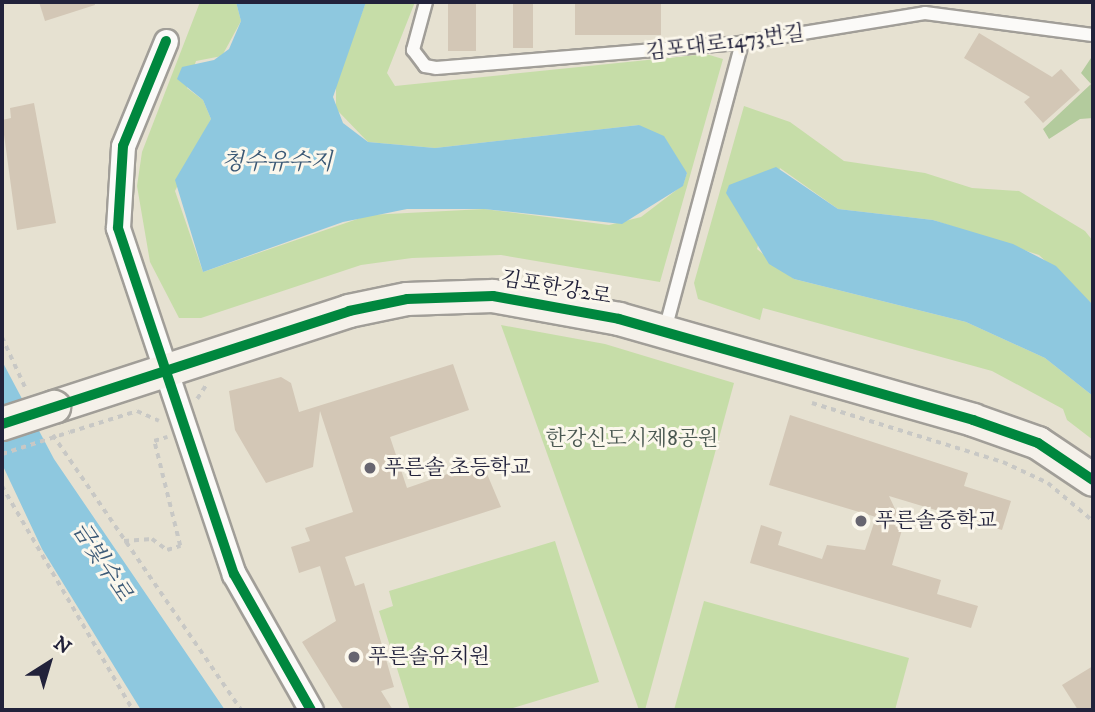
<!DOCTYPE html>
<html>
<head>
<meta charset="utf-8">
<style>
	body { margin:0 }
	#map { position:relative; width:1095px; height:712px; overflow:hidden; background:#e6e1d1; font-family:"IM FELL DW Pica","Noto Serif KR",serif }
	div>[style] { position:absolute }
	.green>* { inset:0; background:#c6dda8 }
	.forest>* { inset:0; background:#b3cb9d }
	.water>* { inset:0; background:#8ec8df }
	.building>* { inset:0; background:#d3c7b6; transform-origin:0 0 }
	.path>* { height:3.5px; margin-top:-1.75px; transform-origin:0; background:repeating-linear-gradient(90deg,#c8c8c5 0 5px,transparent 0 10px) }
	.roads { filter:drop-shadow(2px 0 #a19e98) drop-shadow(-2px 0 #a19e98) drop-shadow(0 2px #a19e98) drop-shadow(0 -2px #a19e98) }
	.lane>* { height:12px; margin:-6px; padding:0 6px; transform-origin:6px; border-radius:6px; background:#fbfaf8 }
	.street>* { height:23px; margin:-11.5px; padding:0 11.5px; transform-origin:11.5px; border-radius:11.5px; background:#fbfaf8 }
	.secondary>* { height:32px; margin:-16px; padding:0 16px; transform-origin:16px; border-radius:16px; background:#f5f1ea }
	.path-bridge>* { height:3.5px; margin-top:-1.75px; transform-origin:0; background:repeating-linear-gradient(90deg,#c8c8c5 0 5px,transparent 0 10px) }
	.bridges { filter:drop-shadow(2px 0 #a19e98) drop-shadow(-2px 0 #a19e98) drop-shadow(0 2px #a19e98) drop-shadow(0 -2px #a19e98) }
	.secondary-bridge>* { height:32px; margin:-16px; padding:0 16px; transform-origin:16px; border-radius:16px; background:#f5f1ea }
	.cycleway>* { height:10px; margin:-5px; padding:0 5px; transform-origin:5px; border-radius:5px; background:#00873e }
	.dots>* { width:19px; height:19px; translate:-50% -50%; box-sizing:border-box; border:4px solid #fbf7ec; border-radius:50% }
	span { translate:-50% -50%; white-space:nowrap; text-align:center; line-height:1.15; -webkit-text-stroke:6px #fbf7ec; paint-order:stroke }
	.street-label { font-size:21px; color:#22223b }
	.park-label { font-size:21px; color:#4b5952 }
	.poi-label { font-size:21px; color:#22223b }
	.left { translate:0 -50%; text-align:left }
	.water-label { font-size:23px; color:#3b5976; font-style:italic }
	.frame { position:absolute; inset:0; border:4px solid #22223b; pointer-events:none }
	.north { position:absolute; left:14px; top:628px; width:70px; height:70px; -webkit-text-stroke:5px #fbf7ec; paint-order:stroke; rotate:37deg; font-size:19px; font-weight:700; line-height:28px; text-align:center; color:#22223b }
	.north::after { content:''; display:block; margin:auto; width:24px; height:32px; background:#22223b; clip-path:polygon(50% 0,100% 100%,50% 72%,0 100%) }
</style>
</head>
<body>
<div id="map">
	<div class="green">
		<div style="clip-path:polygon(200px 2px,236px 2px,241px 21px,222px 56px,196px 61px,187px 88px,203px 100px,211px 119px,175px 191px,203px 272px,369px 215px,484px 209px,609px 225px,641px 217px,683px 185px,687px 173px,639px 125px,435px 148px,368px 142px,336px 109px,336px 82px,366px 2px,415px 2px,387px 73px,395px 86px,706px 54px,723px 59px,660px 282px,501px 255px,412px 258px,361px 265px,201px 318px,179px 318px,150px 262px,137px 186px,142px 152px)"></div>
		<div style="clip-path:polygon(744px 106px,790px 122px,844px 161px,925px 173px,972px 188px,1019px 191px,1085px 231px,1093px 241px,1093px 305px,1039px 255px,933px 220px,838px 209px,780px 168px,757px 249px,794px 279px,966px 322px,1045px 358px,1093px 396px,1093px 440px,1067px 420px,1063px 409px,992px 371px,763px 308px,760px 320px,698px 299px,694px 283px)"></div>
		<div style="clip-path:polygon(501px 325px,605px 344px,734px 383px,645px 710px,639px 710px)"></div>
		<div style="clip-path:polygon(555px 541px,599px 682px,506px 710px,410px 710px,379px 611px,393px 606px,389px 591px)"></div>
		<div style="clip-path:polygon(704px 601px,909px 658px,895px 710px,674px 710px)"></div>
	</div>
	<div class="forest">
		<div style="clip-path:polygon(1093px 55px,1093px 118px,1080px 119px,1049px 139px,1043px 129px,1091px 84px,1081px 73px)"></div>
	</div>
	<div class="water">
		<div style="clip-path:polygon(236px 2px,366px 2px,333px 97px,343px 123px,368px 142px,435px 148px,639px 125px,664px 136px,687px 173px,683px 186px,622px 224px,484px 209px,407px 209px,343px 222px,203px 272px,175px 180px,211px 119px,203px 100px,177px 79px,182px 67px,214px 60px,229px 49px,241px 21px)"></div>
		<div style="clip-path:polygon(776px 167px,838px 209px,933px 220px,1013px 244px,1056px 266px,1093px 305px,1093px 396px,1045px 358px,966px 322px,794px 279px,769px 264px,726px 193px,729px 185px)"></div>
		<div style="clip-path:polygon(2px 361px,54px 459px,225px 710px,141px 710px,42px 549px,2px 464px)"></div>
	</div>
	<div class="building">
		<div style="clip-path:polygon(39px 2px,94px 2px,95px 5px,45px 21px)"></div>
		<div style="left:448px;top:2px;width:28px;height:49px"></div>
		<div style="left:513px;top:2px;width:20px;height:46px"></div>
		<div style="left:575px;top:2px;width:86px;height:33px"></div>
		<div style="clip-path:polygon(979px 33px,1052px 77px,1061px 69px,1080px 90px,1043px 123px,1024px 102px,1030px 97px,964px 58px)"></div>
		<div style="clip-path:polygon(34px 103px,56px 223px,17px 230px,2px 120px,11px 118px,10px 108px)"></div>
		<div style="clip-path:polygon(453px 364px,469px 410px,390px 437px,407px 488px,482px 462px,501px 507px,345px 557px,355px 586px,364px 583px,394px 687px,381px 691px,393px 710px,344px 710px,302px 642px,336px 621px,320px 566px,299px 573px,291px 547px,310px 541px,305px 528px,353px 512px,320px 411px,313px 467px,266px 483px,235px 430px,229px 391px,281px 377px,291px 383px,299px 412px)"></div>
		<div style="clip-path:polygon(790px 415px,968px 473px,964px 486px,1011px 501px,1002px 530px,889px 496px,903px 526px,892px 565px,941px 580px,937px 594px,978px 606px,971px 628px,750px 563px,761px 525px,782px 532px,778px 545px,822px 559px,827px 545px,865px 550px,876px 517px,769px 485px)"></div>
		<div style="clip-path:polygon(1093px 666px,1093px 710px,1078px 710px,1062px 685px)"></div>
	</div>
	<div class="path">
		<div style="left:2px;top:337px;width:57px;rotate:65.2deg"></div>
		<div style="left:197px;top:399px;width:17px;rotate:-57deg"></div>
		<div style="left:812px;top:403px;width:200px;rotate:17.2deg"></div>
		<div style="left:1003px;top:462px;width:50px;rotate:25deg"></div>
		<div style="left:1048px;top:483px;width:59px;rotate:40.2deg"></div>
		<div style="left:70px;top:432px;width:70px;rotate:-17.4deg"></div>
		<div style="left:137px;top:411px;width:24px;rotate:24deg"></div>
		<div style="left:53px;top:435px;width:333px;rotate:55.6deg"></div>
		<div style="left:2px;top:486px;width:259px;rotate:59.7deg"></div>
		<div style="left:124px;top:541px;width:28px;rotate:-4deg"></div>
		<div style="left:152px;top:539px;width:19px;rotate:36deg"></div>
		<div style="left:167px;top:550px;width:14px;rotate:-17deg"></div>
		<div style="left:180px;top:546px;width:108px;rotate:-103.9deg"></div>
		<div style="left:154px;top:441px;width:14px;rotate:-17deg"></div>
	</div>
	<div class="roads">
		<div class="lane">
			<div style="left:426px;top:2px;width:50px;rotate:105.2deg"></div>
			<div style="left:413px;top:50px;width:20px;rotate:53deg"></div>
			<div style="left:425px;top:66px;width:11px;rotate:10deg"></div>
			<div style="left:436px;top:68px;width:307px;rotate:-4.7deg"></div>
			<div style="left:742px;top:43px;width:185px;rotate:-9.3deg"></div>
			<div style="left:925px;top:13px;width:169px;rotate:7.5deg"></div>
			<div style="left:665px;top:330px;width:297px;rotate:-75deg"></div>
		</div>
		<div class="street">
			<div style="left:166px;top:41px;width:113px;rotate:112.3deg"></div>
			<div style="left:123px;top:146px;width:82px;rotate:93.5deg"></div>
			<div style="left:118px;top:228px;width:365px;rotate:71.5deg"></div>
			<div style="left:234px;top:574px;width:156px;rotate:60.5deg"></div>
		</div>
		<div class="secondary">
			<div style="left:54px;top:407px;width:310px;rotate:-18deg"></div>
			<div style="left:349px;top:311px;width:59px;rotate:-11.7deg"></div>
			<div style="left:407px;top:299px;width:86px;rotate:-2deg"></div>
			<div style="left:493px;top:296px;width:128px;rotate:10.3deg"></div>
			<div style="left:619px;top:319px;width:368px;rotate:15.9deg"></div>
			<div style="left:973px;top:420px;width:69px;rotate:19.5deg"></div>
			<div style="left:1038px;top:443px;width:66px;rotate:33.9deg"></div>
		</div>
	</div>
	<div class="path-bridge">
		<div style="left:2px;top:454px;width:71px;rotate:-17.9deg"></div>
	</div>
	<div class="bridges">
		<div class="secondary-bridge">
			<div style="left:2px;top:424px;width:55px;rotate:-18.1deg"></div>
		</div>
	</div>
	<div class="cycleway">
		<div style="left:166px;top:41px;width:113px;rotate:112.3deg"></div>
		<div style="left:123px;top:146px;width:82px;rotate:93.5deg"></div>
		<div style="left:118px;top:228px;width:365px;rotate:71.5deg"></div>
		<div style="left:234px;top:574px;width:156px;rotate:60.5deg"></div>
		<div style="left:2px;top:424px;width:365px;rotate:-18deg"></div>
		<div style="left:349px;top:311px;width:59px;rotate:-11.7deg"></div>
		<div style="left:407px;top:299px;width:86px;rotate:-2deg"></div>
		<div style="left:493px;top:296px;width:128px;rotate:10.3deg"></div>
		<div style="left:619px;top:319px;width:368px;rotate:15.9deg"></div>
		<div style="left:973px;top:420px;width:69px;rotate:19.5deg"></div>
		<div style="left:1038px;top:443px;width:66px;rotate:33.9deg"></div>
	</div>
	<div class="dots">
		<div style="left:370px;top:468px;background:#676570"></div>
		<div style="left:861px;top:521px;background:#676570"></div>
		<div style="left:354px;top:657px;background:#676570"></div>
	</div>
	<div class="street-label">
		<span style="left:725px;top:43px;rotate:-7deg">김포대로1473번길</span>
		<span style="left:556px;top:288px;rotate:10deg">김포한강2로</span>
	</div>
	<div class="park-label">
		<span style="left:632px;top:439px">한강신도시제8공원</span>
	</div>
	<div class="poi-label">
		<span class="left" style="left:384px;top:468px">푸른솔 초등학교</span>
		<span class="left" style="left:875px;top:521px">푸른솔중학교</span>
		<span class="left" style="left:368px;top:657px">푸른솔유치원</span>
	</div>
	<div class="water-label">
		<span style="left:277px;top:163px">청수유수지</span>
		<span style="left:101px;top:562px;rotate:57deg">금빛수로</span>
	</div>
	<div class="frame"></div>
	<div class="north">N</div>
</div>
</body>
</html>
